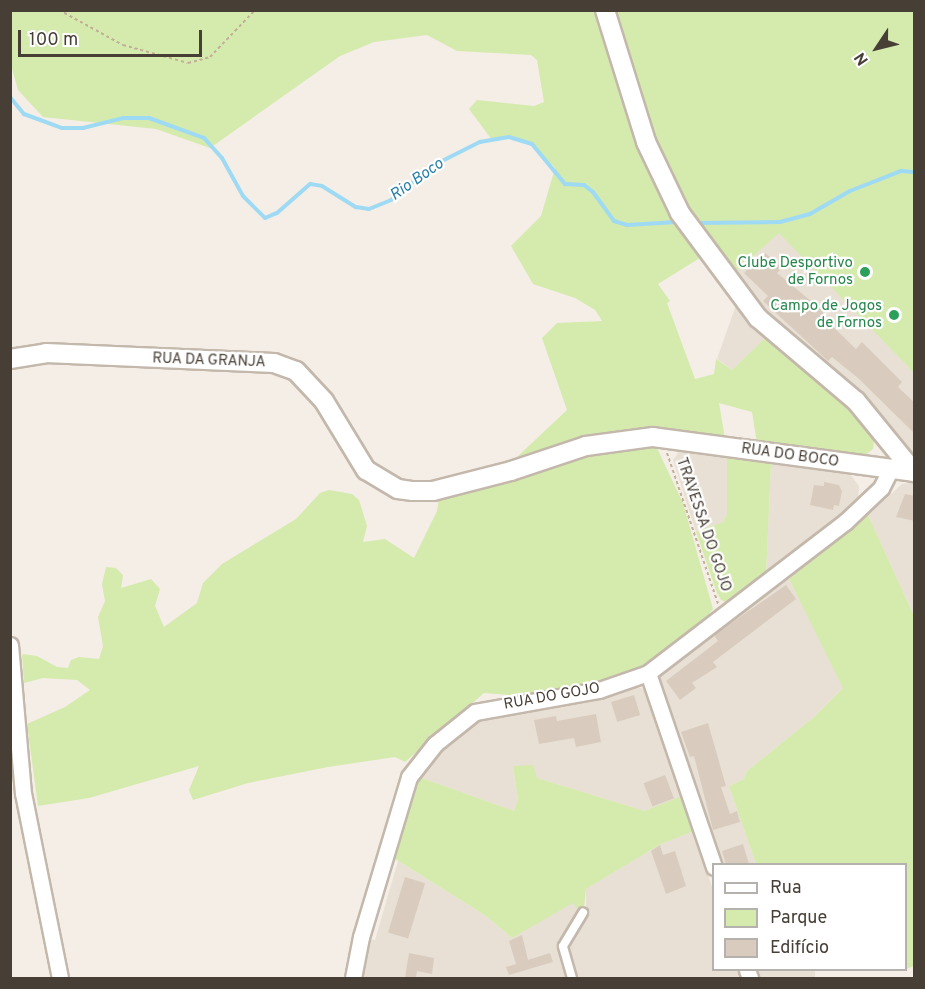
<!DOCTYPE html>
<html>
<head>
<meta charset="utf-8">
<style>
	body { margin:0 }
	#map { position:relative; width:925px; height:989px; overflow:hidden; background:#f4eee6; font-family:Overpass,sans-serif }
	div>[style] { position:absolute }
	.residential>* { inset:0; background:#e8e0d4; transform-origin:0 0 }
	.green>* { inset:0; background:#d5eaad }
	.stream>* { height:4px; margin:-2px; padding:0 2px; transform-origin:2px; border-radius:2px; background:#9fdaf4 }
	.building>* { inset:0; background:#d9ccbe; transform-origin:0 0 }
	.path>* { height:2px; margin-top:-1px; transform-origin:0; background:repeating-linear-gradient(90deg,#c2af99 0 3px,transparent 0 6px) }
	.roads { filter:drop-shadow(2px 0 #c3b8ab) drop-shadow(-2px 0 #c3b8ab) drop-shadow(0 2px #c3b8ab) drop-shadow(0 -2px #c3b8ab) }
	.service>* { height:8px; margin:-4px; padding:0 4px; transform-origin:4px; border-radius:4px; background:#fff }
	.minor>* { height:15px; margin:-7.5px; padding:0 7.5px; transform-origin:7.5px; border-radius:7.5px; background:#fff }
	.tertiary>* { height:18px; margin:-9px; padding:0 9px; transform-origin:9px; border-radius:9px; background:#fff }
	.dots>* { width:16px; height:16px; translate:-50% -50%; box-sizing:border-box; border:3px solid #fff; border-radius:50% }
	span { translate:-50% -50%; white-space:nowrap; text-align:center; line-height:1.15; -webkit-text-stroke:4.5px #fff; paint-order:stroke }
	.leisure-label { font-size:15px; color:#27864d }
	.right { translate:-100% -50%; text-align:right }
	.street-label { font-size:15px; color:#473e35 }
	.water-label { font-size:16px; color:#277ea7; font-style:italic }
	.frame { position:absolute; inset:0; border:12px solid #473e35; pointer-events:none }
	.legend { position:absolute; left:712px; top:863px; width:195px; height:108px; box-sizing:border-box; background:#fff; border:2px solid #b5b2ae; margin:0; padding:8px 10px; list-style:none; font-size:18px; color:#473e35 }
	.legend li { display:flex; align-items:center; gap:12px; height:30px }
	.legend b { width:30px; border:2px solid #b5b2ae }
	.north { position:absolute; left:847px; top:18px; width:60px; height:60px; -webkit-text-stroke:4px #fff; paint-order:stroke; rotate:235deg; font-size:16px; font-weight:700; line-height:24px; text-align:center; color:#473e35 }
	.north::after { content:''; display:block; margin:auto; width:21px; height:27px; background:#473e35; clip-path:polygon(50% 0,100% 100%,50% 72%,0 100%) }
	.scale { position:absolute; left:18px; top:30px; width:184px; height:27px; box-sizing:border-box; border:3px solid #473e35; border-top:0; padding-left:8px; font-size:18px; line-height:21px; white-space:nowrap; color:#473e35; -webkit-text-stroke:4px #fff; paint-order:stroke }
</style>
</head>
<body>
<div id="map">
	<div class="residential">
		<div style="clip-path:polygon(779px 232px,914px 373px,914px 456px,873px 405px,759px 308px,733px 274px)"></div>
		<div style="clip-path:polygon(736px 305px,765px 338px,732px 370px,717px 359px)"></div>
		<div style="clip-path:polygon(681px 449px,727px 457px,727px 514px,723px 522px,696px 532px,673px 460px)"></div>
		<div style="clip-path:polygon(771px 463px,849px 473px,859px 486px,858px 499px,766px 577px)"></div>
		<div style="clip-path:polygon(914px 482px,914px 616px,868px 515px,902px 484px)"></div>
		<div style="clip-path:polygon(789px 579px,844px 687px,814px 717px,747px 771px,744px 779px,729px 786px,756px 864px,720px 864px,660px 678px,665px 670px)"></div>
		<div style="clip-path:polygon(636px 686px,645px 690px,649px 696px,682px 796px,679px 800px,645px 811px,537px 778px,513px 766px,518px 799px,514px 811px,419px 777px,440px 749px,464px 727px,505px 713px,597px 700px)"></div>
		<div style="clip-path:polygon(694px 831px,713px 890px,714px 970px,740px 970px,743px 978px,575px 978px,565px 949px,577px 925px,586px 917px,586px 889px,661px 844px)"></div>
		<div style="clip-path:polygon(398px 861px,486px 916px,512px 938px,573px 902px,577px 905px,579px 911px,559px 948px,570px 978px,361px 978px,366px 939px,375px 940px)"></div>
		<div style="left:754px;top:970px;width:61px;height:9px"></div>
	</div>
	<div class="green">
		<div style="clip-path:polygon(10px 11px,596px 11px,634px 129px,703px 256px,658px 284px,670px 301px,667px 303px,695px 379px,714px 374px,716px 359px,732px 370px,765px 338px,848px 402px,875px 433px,873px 449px,865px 455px,757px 443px,752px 412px,719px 403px,725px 439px,648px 428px,581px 437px,517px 457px,567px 410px,542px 338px,557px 323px,602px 321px,595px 310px,575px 298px,533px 284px,511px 246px,541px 216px,555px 168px,532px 144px,509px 137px,492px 140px,469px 109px,477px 100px,534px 106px,544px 102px,537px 60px,531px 55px,457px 51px,427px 35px,374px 42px,340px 56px,210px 148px,156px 129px,43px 117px,18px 90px,11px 65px)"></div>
		<div style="clip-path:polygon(613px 11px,914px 11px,914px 373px,779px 233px,733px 274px,695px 223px,657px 152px)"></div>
		<div style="clip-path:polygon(656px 446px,683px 503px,713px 609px,694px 632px,631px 672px,610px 681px,561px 691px,521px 696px,484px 693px,405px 762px,395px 757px,328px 767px,248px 783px,193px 800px,189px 790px,199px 766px,89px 798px,38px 806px,27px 724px,65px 707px,90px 690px,77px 680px,43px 678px,24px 683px,22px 654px,37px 656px,57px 667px,68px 668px,71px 660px,79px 657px,99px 659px,103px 646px,98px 617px,105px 601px,102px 584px,106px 567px,116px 568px,123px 575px,121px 588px,151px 579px,160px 589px,155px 606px,164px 627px,197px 603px,203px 583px,222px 564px,296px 519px,320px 493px,329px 490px,352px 494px,359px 500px,367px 526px,363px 542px,385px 539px,414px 558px,437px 511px,439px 498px,594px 453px)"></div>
		<div style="clip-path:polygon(727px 457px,771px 463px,766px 577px,731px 604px,721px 600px,717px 593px,696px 532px,723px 522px,727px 514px)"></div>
		<div style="clip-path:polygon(868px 515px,914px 616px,914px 966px,906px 969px,906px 864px,756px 864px,729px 786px,744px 779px,747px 771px,814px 717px,843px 688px,789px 579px)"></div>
		<div style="clip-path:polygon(533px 765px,537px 778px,645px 811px,682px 796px,694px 831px,661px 844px,586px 889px,584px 909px,579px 911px,573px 903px,512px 938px,486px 916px,392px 857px,419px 777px,514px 811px,518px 799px,513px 766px)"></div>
	</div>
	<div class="stream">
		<div style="left:10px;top:97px;width:22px;rotate:51deg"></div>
		<div style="left:24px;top:114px;width:40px;rotate:20.2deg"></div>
		<div style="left:62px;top:128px;width:21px"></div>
		<div style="left:83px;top:128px;width:41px;rotate:-14deg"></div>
		<div style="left:123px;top:118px;width:26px"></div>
		<div style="left:149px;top:118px;width:59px;rotate:20deg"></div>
		<div style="left:204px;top:138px;width:27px;rotate:48deg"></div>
		<div style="left:222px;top:158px;width:43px;rotate:61.1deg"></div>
		<div style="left:243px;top:196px;width:31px;rotate:45deg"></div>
		<div style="left:265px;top:218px;width:13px;rotate:-23deg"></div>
		<div style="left:277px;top:213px;width:44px;rotate:-41.3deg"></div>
		<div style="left:310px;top:184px;width:12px;rotate:9deg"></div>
		<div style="left:322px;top:186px;width:40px;rotate:32deg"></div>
		<div style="left:356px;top:207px;width:13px;rotate:9deg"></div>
		<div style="left:369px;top:209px;width:24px;rotate:-22deg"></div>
		<div style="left:391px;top:200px;width:53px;rotate:-39.7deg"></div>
		<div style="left:432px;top:166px;width:54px;rotate:-26.6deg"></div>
		<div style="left:480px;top:142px;width:29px;rotate:-10deg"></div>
		<div style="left:509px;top:137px;width:24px;rotate:17deg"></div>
		<div style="left:532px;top:144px;width:52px;rotate:50.5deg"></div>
		<div style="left:565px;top:184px;width:19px;rotate:3deg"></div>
		<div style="left:584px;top:185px;width:11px;rotate:38deg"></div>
		<div style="left:593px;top:192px;width:36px;rotate:54deg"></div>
		<div style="left:614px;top:221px;width:14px;rotate:17deg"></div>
		<div style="left:627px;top:225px;width:50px;rotate:-3.4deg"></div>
		<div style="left:696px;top:223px;width:84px;rotate:-0.7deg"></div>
		<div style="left:780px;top:222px;width:31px;rotate:-15deg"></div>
		<div style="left:810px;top:214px;width:46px;rotate:-29.9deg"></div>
		<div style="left:850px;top:191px;width:55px;rotate:-21.4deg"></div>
		<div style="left:901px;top:171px;width:13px;rotate:4deg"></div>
	</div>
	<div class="building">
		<div style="clip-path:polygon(764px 252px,782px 268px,777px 273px,822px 310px,825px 319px,856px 349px,862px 342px,902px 382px,898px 387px,915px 403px,915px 434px,858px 378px,832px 357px,828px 361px,763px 301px,768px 296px,744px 273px)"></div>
		<div style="clip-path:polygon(824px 482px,839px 485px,842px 491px,839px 506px,834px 505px,833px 510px,810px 505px,814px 485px,824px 486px)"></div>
		<div style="clip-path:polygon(905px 494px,915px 496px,915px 521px,896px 517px)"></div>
		<div style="clip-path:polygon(786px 585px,796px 599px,713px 662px,717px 667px,692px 683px,696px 688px,680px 700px,666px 681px,718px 641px,714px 635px)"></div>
		<div style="left:634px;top:695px;width:21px;height:24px;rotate:73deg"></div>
		<div style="clip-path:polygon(596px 714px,601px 742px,576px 747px,574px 738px,539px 744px,534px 720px,556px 716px,557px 721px)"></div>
		<div style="clip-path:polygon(708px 723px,726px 786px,721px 787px,730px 814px,737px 811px,740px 822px,713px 830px,694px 756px,690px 757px,681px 732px)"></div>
		<div style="left:665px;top:775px;width:25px;height:23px;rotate:69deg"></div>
		<div style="clip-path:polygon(743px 844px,749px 864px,726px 864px,722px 851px)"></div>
		<div style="clip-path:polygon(660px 845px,663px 855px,675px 851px,686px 886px,666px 894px,651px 851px)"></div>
		<div style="left:405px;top:877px;width:21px;height:58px;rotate:17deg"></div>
		<div style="clip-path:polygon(522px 935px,528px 960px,550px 953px,553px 962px,509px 975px,506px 967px,516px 964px,509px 941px)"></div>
		<div style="clip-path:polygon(409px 953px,434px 958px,432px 974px,417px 971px,416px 978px,405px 978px)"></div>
	</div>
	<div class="path">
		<div style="left:59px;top:10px;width:73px;rotate:28.7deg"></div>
		<div style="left:123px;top:45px;width:67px;rotate:15.5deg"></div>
		<div style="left:188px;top:63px;width:23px;rotate:-15deg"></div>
		<div style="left:210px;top:57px;width:65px;rotate:-46.2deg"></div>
		<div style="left:667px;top:453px;width:159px;rotate:71.3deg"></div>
	</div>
	<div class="roads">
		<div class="service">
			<div style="left:572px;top:978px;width:33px;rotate:-106deg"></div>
			<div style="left:563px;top:946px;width:39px;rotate:-59deg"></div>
		</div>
		<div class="minor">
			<div style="left:10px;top:645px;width:149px;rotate:85deg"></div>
			<div style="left:23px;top:793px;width:189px;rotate:78.7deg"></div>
			<div style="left:648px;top:673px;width:205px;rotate:71.2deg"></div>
			<div style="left:747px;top:970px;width:9px;rotate:69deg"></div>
			<div style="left:353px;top:978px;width:42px;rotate:-79deg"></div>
			<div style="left:361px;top:937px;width:167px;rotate:-73.3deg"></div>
			<div style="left:409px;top:777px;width:42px;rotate:-51.8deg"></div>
			<div style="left:435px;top:744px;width:51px;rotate:-38.7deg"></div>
			<div style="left:475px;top:712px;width:126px;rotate:-10.1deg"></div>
			<div style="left:599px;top:690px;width:52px;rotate:-19.1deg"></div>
			<div style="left:648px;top:673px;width:248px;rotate:-37.5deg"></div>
			<div style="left:845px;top:522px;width:50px;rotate:-43.4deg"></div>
			<div style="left:881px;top:488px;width:20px;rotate:-63deg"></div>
		</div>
		<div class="tertiary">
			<div style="left:605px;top:10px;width:138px;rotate:72.7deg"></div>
			<div style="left:646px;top:142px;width:79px;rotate:64.4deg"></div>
			<div style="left:680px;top:213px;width:131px;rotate:53.4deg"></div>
			<div style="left:758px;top:318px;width:128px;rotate:40.3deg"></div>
			<div style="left:856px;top:401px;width:92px;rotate:50.8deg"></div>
			<div style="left:10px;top:359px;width:36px;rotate:-9deg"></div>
			<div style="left:46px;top:353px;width:228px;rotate:2.5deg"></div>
			<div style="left:274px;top:363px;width:23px;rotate:20deg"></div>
			<div style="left:296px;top:371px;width:41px;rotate:47deg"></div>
			<div style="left:324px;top:401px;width:81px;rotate:58.7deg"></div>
			<div style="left:366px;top:470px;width:37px;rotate:31deg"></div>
			<div style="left:398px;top:489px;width:15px;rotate:8deg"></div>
			<div style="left:413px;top:491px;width:20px"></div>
			<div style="left:433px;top:491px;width:81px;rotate:-14.4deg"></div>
			<div style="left:511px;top:471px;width:79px;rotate:-18.4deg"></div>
			<div style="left:586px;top:446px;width:68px;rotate:-7.7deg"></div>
			<div style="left:653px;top:437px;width:263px;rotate:7.6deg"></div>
		</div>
	</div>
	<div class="dots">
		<div style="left:865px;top:272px;background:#2e9e5b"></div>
		<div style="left:894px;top:315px;background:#2e9e5b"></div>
	</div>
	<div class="leisure-label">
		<span class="right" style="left:853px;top:272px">Clube Desportivo<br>de Fornos</span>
		<span class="right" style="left:882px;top:315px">Campo de Jogos<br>de Fornos</span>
	</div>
	<div class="street-label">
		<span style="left:209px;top:361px;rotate:2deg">RUA DA GRANJA</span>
		<span style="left:790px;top:456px;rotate:8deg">RUA DO BOCO</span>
		<span style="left:703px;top:525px;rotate:71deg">TRAVESSA DO GOJO</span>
		<span style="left:552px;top:697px;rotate:-10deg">RUA DO GOJO</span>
	</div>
	<div class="water-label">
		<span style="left:417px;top:180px;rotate:-35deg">Rio Boco</span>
	</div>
	<div class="frame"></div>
	<ul class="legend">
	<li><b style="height:8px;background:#fff"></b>Rua</li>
	<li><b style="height:16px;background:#d5eaad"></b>Parque</li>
	<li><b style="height:16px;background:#d9ccbe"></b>Edifício</li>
	</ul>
	<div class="north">N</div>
	<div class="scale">100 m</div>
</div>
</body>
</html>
